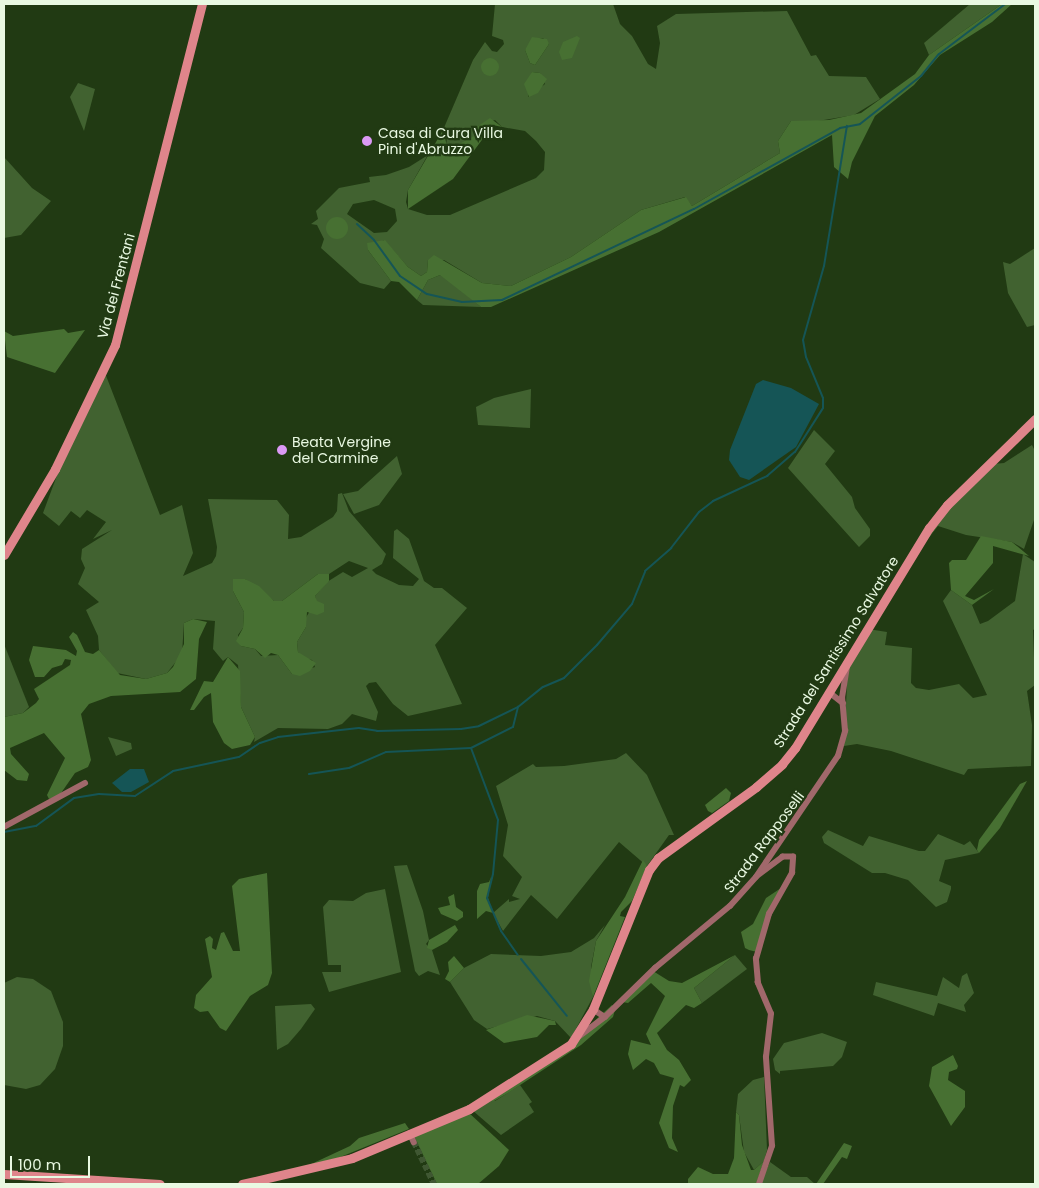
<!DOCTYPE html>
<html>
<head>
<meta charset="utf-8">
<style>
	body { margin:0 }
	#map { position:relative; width:1039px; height:1188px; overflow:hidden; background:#213a13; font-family:Poppins,sans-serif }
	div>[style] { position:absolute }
	.green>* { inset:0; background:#416230 }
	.forest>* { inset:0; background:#477032 }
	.round { border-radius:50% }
	.water>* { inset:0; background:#155556 }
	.stream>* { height:2px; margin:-1px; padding:0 1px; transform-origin:1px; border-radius:1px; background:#155556 }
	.street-tunnel>* { height:5.5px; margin-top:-2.75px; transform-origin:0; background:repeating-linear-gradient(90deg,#3f5732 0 5.5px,transparent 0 8.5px) }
	.street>* { height:5.5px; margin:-2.75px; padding:0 2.75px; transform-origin:2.75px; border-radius:2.75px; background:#a1686b }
	.secondary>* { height:9px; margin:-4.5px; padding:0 4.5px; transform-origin:4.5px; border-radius:4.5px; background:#df858b }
	.dots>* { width:14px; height:14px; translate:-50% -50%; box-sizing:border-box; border:2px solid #213a13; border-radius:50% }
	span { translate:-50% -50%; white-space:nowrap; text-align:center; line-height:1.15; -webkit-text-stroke:4.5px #213a13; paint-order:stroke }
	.poi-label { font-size:14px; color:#e9f9e2 }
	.left { translate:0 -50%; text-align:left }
	.street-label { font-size:14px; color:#e9f9e2 }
	.frame { position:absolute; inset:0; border:5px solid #e9f9e2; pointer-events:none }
	.scale { position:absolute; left:10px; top:1156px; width:80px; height:22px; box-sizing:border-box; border:2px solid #e9f9e2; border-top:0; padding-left:6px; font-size:15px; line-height:18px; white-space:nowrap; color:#e9f9e2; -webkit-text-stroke:4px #213a13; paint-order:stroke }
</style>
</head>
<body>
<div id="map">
	<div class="green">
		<div style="clip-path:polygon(evenodd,495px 4px,613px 4px,620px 24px,632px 36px,648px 64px,656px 69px,660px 43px,657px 26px,676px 14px,787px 11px,811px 56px,816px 55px,829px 76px,866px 77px,880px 99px,854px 115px,818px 121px,791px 121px,778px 141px,780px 153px,692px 206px,685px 197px,641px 210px,571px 257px,511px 286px,482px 283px,444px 260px,428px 260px,427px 272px,421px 276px,408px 267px,384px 240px,368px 250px,391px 281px,384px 289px,360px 283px,321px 248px,324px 239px,317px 225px,311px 224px,318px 219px,316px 211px,339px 188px,370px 182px,369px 177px,386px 175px,409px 167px,428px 155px,434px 144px,408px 190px,406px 202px,408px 209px,427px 215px,450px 215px,536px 178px,544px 170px,545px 152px,536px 141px,525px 131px,502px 127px,495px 120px,478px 126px,475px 136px,457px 148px,448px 150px,446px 147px,447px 137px,443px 130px,473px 60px,485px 42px,492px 51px,497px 52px,504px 44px,503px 40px,492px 36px,495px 4px,539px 38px,543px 38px,549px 44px,535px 65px,530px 63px,525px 50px,539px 38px,495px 4px,532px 72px,540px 73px,545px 84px,528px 97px,532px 72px,495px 4px,374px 200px,395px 209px,397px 221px,387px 232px,374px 233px,347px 214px,353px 204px,374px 200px)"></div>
		<div style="clip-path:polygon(970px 4px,1002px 4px,929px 55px,924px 43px)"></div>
		<div style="clip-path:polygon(78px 83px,95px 89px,84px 131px,70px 97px)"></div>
		<div style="clip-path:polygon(4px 157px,32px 188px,51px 201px,21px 235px,4px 238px)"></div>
		<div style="clip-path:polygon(1035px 248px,1035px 325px,1027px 327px,1008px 293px,1003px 262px,1010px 264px)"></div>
		<div style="clip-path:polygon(440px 275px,445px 276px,481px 307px,423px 305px,417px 300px,428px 280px)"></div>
		<div style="clip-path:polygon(evenodd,105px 373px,160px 515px,182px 505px,193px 553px,183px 576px,212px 563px,216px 556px,217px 547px,208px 499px,277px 500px,289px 515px,288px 539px,301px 537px,333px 517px,337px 511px,338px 494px,342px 493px,349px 511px,386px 554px,382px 564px,372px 570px,376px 574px,399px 585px,413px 586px,419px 579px,393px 558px,394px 531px,397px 529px,409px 539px,424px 581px,434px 588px,442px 588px,467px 608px,435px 645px,462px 704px,408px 716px,393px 704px,376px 682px,369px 683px,366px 686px,378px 712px,376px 721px,352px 714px,342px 724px,328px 729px,278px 728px,254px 742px,255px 737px,241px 707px,238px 665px,228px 657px,223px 661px,213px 649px,215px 621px,193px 619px,184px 623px,182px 654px,167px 673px,146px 679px,117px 673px,99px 650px,98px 636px,86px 610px,99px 602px,78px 584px,85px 568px,81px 559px,82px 549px,112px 530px,93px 539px,106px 522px,87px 510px,80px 518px,71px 511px,59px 526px,43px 513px,62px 462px,105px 373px,349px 561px,368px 568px,352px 577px,343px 572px,327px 582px,315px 596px,316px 601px,305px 619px,306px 627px,297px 642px,298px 652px,304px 658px,312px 660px,315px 667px,292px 674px,278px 655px,261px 656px,255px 649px,241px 646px,238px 635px,243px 628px,244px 612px,233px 591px,233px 579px,245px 579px,274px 601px,282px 601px,318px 574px,329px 574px,349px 561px)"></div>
		<div style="clip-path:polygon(531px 389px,530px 428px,478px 425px,476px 407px,494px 398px)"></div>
		<div style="clip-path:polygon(814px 430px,835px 451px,825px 464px,852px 497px,855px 508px,870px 529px,870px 536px,859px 547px,788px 468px)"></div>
		<div style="clip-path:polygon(1032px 445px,1035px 451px,1035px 517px,1024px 549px,1012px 542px,966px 535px,938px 526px,917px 553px,956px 499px,993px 464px,1004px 463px)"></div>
		<div style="clip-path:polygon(397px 456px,402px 474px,379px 505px,354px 514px,343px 494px,358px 491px)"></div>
		<div style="clip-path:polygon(1023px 554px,1035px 562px,1035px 629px,1033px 630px,1035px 685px,1027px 691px,1032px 725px,1031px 766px,968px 769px,964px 775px,891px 751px,857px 744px,844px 746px,848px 664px,868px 629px,887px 632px,885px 645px,912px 648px,911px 683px,916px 688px,929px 690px,959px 684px,973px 698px,987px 695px,943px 601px,951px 590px,972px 605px,980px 624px,988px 621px,1015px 601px)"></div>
		<div style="clip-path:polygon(4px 644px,29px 707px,23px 713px,4px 717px)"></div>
		<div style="clip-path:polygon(108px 737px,131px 743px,132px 749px,116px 756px)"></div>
		<div style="clip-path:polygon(626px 753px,647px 775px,674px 835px,669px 835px,647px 866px,619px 842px,557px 919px,531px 895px,503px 931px,493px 913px,509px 899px,509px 902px,520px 899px,512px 896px,522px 877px,503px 856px,508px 825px,496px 786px,533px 764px,536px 767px,564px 766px,616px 759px)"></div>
		<div style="clip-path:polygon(828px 830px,863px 846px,869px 836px,919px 851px,925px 851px,938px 834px,964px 845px,970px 841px,979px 853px,945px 860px,939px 881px,951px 886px,951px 889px,947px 902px,936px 907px,908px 880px,885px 873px,872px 873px,824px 843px,822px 837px)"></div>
		<div style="clip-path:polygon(407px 865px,423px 911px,429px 940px,426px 944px,432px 950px,440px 975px,428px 971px,419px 976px,415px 971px,394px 866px)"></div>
		<div style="clip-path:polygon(385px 889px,401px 972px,329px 992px,322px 972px,341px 972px,341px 965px,328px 965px,323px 907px,329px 900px,353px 901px,366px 893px)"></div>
		<div style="clip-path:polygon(605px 925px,596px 941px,591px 967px,593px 997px,571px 1038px,555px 1021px,537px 1016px,487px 1029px,474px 1020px,450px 982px,464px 968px,491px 954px,541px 956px,571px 952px,594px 938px)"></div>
		<div style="clip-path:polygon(735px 955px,747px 969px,702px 1003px,694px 988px)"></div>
		<div style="clip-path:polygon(967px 973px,974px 993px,964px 1005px,966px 1012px,938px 1003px,934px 1016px,873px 995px,876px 982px,937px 996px,943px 977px,959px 988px,962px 976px)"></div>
		<div style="clip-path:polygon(17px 977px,33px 979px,51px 991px,63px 1022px,63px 1046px,55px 1069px,40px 1085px,26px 1089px,4px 1085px,4px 983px)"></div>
		<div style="clip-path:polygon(311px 1004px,315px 1009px,301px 1029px,288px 1044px,277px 1050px,275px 1006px)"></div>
		<div style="clip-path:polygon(822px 1033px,847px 1042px,842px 1057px,833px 1066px,780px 1071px,780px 1074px,775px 1070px,773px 1059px,784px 1043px)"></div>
		<div style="clip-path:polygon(764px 1077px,767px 1150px,764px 1161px,754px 1170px,744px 1152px,739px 1115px,736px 1112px,738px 1094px,753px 1080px)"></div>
		<div style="clip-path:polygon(520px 1085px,532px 1102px,529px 1104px,534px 1112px,501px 1135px,472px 1110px,486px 1101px,495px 1101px)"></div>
		<div style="clip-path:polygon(770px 1162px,791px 1177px,807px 1177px,815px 1184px,760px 1184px)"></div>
	</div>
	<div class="forest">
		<div style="clip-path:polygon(1002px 4px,1012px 4px,992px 22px,940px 55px,914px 85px,875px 116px,852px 162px,848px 179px,834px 167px,832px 135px,659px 232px,491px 307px,481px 307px,440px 275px,428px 280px,417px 300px,399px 282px,391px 281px,368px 250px,367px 243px,385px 240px,408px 267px,421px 276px,427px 272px,428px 260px,434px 255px,482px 283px,511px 286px,571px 257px,641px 210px,686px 197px,692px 206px,780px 153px,778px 141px,791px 121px,829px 120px,861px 113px,915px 74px,929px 55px)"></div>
		<div style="clip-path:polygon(577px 36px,580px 38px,572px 58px,562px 60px,559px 52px,563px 42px)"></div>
		<div style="clip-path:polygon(532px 37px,547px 39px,549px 44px,535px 65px,530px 63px,525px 50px)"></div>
		<div class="round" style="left:481px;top:58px;width:18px;height:18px"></div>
		<div style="clip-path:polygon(532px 72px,540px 73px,547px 79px,538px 93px,529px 97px,524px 84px)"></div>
		<div style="clip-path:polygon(490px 118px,502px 127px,493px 125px,453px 179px,408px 209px,408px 190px,443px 130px,448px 150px,474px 136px,478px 126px)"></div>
		<div class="round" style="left:326px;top:217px;width:22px;height:22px"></div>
		<div style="clip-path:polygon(64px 329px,68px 333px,85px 330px,55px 373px,7px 357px,4px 331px,13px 336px)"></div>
		<div style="clip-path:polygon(981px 536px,1012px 542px,1029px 556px,993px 546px,993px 563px,965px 596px,974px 600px,994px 589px,972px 605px,951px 590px,949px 563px,952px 560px,966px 560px)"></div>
		<div style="clip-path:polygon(318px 574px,329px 574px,329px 581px,315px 596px,317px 601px,324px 604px,324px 612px,317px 615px,307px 612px,306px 627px,297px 642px,298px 652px,316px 663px,310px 671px,300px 676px,292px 674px,278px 655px,271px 653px,265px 658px,255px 649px,241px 646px,236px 641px,243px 628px,244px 612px,233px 591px,233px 579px,245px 579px,259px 586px,274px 601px,282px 601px)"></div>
		<div style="clip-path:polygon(193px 619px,207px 622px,199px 639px,196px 679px,180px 692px,111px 696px,89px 704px,81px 714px,91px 760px,88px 767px,75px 773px,59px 796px,49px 799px,47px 795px,65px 758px,44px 733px,10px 748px,11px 754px,29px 774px,27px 781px,17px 780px,4px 770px,4px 717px,23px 713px,36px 703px,39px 699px,34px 689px,70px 665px,71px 660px,65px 659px,62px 665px,52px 668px,44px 677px,35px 677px,29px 660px,33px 646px,66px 650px,76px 656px,77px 651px,69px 637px,73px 632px,77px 635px,85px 652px,93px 654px,99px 650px,120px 675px,146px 679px,167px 673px,173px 667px,184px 644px,184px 623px)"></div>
		<div style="clip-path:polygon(228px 657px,240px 671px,241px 707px,255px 737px,250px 745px,232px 749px,224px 743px,213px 722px,211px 693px,204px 697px,194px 710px,190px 710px,204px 681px,213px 682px)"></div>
		<div style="clip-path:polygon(1027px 781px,1000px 828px,979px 853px,977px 850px,979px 840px,1020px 784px)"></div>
		<div style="clip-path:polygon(726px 788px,731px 793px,729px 801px,712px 813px,708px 811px,705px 805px)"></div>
		<div style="clip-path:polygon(643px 860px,647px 866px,632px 901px,621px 912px,620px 916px,625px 917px,593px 997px,589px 981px,596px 941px,625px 897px)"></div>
		<div style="clip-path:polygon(267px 873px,272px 973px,268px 985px,250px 996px,226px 1031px,220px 1028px,208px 1011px,200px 1012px,194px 1008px,196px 995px,212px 977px,205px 939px,210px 936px,213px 939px,212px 948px,216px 950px,221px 933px,224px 932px,233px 951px,240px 951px,232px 886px,239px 879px)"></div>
		<div style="clip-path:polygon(491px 877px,488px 898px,493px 913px,486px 911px,477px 919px,477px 891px,480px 884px,489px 882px)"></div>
		<div style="clip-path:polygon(781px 888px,762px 930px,757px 952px,749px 950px,745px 948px,741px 932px,753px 924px,766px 898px)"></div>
		<div style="clip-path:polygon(454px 894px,456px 907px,463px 912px,463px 917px,457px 921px,441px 914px,438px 908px,450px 905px,448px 897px)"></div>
		<div style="clip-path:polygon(455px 925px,458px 930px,447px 942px,432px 950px,427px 948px,429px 940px)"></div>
		<div style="clip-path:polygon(735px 955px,694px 988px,702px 1003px,694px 1008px,686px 1005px,657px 1033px,667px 1050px,679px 1060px,691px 1080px,684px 1087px,680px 1085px,673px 1106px,672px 1138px,678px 1152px,669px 1148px,659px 1123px,674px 1078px,660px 1074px,654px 1063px,646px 1059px,633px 1070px,628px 1054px,631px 1040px,651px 1045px,646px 1034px,665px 996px,651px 983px,628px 1003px,622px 1002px,653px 971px,669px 981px,682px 983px)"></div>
		<div style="clip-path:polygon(454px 956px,464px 968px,450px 982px,445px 979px,449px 971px,448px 962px)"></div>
		<div style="clip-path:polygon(612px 1005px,615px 1010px,613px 1017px,581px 1045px,508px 1093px,494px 1101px,486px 1101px,559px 1053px)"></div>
		<div style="clip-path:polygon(527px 1015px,555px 1021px,556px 1025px,549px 1025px,537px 1037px,504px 1043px,486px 1030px)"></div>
		<div style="clip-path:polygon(953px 1055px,958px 1066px,957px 1069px,949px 1072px,948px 1080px,965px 1091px,965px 1107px,951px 1126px,929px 1086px,932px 1067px)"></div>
		<div style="clip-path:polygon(468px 1112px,509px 1150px,499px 1166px,478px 1184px,437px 1184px,414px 1136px)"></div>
		<div style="clip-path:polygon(736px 1112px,739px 1115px,742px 1145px,751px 1170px,754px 1170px,764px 1161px,756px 1184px,688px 1184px,688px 1179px,698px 1167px,713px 1174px,728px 1174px,734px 1158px)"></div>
		<div style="clip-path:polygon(405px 1123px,409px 1129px,338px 1158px,307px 1166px,350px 1146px,359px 1138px)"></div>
		<div style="clip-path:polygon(844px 1143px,852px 1146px,847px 1159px,842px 1157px,823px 1184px,816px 1184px)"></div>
	</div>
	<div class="water">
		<div style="clip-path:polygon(763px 380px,791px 388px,819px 404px,796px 447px,749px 480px,740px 477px,729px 460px,730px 450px,756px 384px)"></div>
		<div style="clip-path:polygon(130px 769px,144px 769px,149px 782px,131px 792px,122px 792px,112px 783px)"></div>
	</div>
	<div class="stream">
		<div style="left:357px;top:224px;width:23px;rotate:43deg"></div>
		<div style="left:374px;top:240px;width:44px;rotate:54.2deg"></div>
		<div style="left:400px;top:276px;width:32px;rotate:34deg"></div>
		<div style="left:427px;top:294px;width:36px;rotate:13deg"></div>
		<div style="left:462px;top:302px;width:40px;rotate:-2.9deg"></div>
		<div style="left:502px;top:300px;width:212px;rotate:-25.4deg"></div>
		<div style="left:694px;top:209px;width:167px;rotate:-29deg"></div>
		<div style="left:840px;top:128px;width:20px;rotate:-11deg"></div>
		<div style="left:860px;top:124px;width:78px;rotate:-38.2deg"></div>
		<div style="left:921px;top:76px;width:28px;rotate:-51deg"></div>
		<div style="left:939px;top:54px;width:83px;rotate:-37.1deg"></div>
		<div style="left:471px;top:748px;width:77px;rotate:69.4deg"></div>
		<div style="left:498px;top:820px;width:54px;rotate:95.3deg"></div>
		<div style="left:493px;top:874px;width:25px;rotate:104deg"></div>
		<div style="left:487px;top:898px;width:36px;rotate:67deg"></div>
		<div style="left:501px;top:931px;width:29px;rotate:55deg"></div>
		<div style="left:309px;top:774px;width:40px;rotate:-8.5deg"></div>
		<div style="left:349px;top:768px;width:40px;rotate:-23.4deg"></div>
		<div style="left:386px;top:752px;width:85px;rotate:-2.7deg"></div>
		<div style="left:471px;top:748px;width:47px;rotate:-26.6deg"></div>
		<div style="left:513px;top:727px;width:21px;rotate:-76deg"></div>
		<div style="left:518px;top:707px;width:32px;rotate:-39deg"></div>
		<div style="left:543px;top:687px;width:23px;rotate:-23deg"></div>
		<div style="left:564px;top:678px;width:47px;rotate:-45deg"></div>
		<div style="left:597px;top:645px;width:54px;rotate:-49.5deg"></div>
		<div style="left:632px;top:604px;width:35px;rotate:-68deg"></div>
		<div style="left:645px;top:571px;width:35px;rotate:-41deg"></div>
		<div style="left:671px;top:548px;width:46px;rotate:-52.1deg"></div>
		<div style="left:699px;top:512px;width:18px;rotate:-38deg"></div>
		<div style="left:713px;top:501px;width:60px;rotate:-24.8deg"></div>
		<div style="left:767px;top:476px;width:37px;rotate:-41deg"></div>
		<div style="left:795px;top:452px;width:52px;rotate:-57.5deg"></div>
		<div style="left:823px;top:408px;width:10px;rotate:-90deg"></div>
		<div style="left:823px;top:398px;width:44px;rotate:-112.5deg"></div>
		<div style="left:806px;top:357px;width:17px;rotate:-100deg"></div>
		<div style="left:803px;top:340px;width:77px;rotate:-74.2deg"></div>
		<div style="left:824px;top:266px;width:142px;rotate:-80.7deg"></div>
		<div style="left:4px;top:832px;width:33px;rotate:-11deg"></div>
		<div style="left:36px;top:826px;width:47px;rotate:-36.4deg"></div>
		<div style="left:74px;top:798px;width:25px;rotate:-9deg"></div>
		<div style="left:99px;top:794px;width:36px;rotate:3deg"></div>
		<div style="left:135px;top:796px;width:45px;rotate:-33.3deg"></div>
		<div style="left:173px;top:771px;width:67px;rotate:-12deg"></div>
		<div style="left:239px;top:757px;width:25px;rotate:-34deg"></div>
		<div style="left:260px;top:743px;width:19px;rotate:-18deg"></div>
		<div style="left:278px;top:737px;width:81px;rotate:-6.3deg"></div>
		<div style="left:359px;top:728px;width:18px;rotate:9deg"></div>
		<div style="left:377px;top:731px;width:84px;rotate:-1.4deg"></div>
		<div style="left:461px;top:729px;width:18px;rotate:-9deg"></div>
		<div style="left:479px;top:726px;width:43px;rotate:-26deg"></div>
		<div style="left:521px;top:959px;width:73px;rotate:51.1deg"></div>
	</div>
	<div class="street-tunnel">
		<div style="left:414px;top:1142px;width:47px;rotate:64.5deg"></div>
	</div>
	<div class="street">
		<div style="left:829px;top:692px;width:18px;rotate:38deg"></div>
		<div style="left:4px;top:827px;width:92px;rotate:-28.5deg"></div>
		<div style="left:593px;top:1009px;width:14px;rotate:34deg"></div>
		<div style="left:605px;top:1017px;width:70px;rotate:-44.4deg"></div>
		<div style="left:655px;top:968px;width:97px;rotate:-39.6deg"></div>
		<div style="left:730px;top:906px;width:39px;rotate:-48deg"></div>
		<div style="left:756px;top:877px;width:146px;rotate:-55.9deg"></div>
		<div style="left:838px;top:756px;width:26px;rotate:-74deg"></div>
		<div style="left:845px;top:731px;width:33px;rotate:-95deg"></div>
		<div style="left:842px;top:698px;width:31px;rotate:-81deg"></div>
		<div style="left:577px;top:1038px;width:35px;rotate:-37deg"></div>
		<div style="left:410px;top:1133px;width:10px;rotate:66deg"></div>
		<div style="left:759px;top:1184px;width:40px;rotate:-71.1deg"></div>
		<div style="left:772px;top:1146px;width:89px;rotate:-93.9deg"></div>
		<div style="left:766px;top:1057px;width:43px;rotate:-83.4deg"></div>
		<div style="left:771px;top:1014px;width:34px;rotate:-113deg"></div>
		<div style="left:758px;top:983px;width:24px;rotate:-95deg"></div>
		<div style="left:756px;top:959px;width:47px;rotate:-73.9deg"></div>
		<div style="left:769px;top:914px;width:47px;rotate:-60.7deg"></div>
		<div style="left:792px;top:873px;width:16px;rotate:-86deg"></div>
		<div style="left:793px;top:857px;width:10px;rotate:180deg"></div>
		<div style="left:783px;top:857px;width:30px;rotate:143deg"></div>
	</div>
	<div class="secondary">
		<div style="left:4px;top:555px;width:100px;rotate:-59.3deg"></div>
		<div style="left:55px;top:469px;width:138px;rotate:-64.2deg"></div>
		<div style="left:115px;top:345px;width:352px;rotate:-75.7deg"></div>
		<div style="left:4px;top:1174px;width:156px;rotate:3.7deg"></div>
		<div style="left:242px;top:1184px;width:113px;rotate:-13.3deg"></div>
		<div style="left:352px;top:1158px;width:127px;rotate:-22.7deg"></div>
		<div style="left:469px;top:1109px;width:121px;rotate:-32.5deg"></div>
		<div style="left:571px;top:1044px;width:41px;rotate:-57.8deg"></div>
		<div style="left:593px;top:1009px;width:150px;rotate:-68.1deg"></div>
		<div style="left:649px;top:870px;width:15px;rotate:-53deg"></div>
		<div style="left:658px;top:858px;width:121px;rotate:-35.9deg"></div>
		<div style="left:756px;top:787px;width:35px;rotate:-41deg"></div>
		<div style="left:782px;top:764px;width:21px;rotate:-51deg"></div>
		<div style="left:795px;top:748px;width:258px;rotate:-58.7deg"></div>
		<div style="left:929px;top:528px;width:29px;rotate:-52deg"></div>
		<div style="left:947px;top:505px;width:123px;rotate:-44.3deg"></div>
	</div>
	<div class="dots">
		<div style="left:367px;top:141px;background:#db99f5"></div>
		<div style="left:282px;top:450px;background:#db99f5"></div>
	</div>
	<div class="poi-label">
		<span class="left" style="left:378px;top:141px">Casa di Cura Villa<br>Pini d'Abruzzo</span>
		<span class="left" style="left:292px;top:450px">Beata Vergine<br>del Carmine</span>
	</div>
	<div class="street-label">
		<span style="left:116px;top:286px;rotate:-75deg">Via dei Frentani</span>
		<span style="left:836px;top:652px;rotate:-58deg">Strada del Santissimo Salvatore</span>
		<span style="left:764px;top:842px;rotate:-53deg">Strada Rapposelli</span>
	</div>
	<div class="frame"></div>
	<div class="scale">100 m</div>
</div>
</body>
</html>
